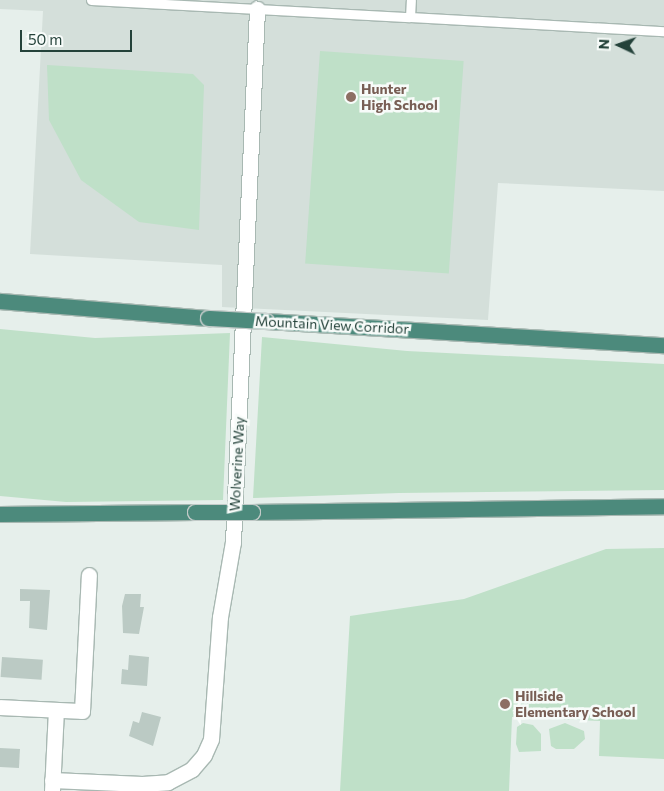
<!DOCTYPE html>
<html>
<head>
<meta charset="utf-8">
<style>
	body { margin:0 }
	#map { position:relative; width:664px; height:791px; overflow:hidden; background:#e6efeb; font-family:Commissioner,sans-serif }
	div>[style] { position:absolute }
	.built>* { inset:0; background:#d4dfda }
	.green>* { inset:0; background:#bfe0c8; transform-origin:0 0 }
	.building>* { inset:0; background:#bbcac4; transform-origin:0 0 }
	.roads { filter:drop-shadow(1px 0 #a8b8b2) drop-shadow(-1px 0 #a8b8b2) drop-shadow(0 1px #a8b8b2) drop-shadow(0 -1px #a8b8b2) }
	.service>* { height:9px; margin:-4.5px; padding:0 4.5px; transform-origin:4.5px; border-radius:4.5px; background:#fff }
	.minor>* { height:15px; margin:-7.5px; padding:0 7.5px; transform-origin:7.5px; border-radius:7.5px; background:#fff }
	.trunk>* { height:15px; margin:-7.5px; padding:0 7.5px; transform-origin:7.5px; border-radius:7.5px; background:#4c8a7c }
	.bridges { filter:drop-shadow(1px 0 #c2cac8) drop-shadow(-1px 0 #c2cac8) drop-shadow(0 1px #c2cac8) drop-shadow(0 -1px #c2cac8) }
	.trunk-bridge>* { height:15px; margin:-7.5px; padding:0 7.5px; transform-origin:7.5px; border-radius:7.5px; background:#4c8a7c }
	.dots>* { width:14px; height:14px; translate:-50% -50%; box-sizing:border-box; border:2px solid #f7fbf9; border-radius:50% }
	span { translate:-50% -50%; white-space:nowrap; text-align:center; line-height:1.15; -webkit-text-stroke:5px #f7fbf9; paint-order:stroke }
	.education-label { font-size:14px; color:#785e54; font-weight:700 }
	.left { translate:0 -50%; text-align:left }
	.street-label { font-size:14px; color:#24423a }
	.north { position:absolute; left:594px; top:20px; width:50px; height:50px; -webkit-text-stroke:4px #f7fbf9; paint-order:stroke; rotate:273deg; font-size:14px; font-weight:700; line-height:20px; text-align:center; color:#24423a }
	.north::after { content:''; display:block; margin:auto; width:18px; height:22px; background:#24423a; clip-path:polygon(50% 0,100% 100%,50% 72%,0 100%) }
	.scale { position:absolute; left:20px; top:30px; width:112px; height:22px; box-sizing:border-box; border:2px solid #24423a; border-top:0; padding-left:6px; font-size:15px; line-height:18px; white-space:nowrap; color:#24423a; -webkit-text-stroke:4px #f7fbf9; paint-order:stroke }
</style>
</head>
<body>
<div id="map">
	<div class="built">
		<div style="clip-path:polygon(0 0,664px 0,664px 191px,498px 183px,488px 320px,222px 307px,222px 265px,30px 254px,43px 11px,0 9px)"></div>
	</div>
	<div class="green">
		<div style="left:320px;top:51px;width:144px;height:213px;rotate:4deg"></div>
		<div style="clip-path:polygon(47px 65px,193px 74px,204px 85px,199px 230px,139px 222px,81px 180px,49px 120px)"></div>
		<div style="clip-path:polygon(0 329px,95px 338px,230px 333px,223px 500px,66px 502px,0 496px)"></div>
		<div style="clip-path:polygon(262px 337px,407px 351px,664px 364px,664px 490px,399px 493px,253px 498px)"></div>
		<div style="clip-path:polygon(664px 548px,664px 759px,599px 756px,600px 721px,512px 717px,509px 791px,340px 791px,350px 616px,464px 599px,606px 549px)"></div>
		<div style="clip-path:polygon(523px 723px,533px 725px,541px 734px,541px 751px,519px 752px,516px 744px,517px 727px)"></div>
		<div style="clip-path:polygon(565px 723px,584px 731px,585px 739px,574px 749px,556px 749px,551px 746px,549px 729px)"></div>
	</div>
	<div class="building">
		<div style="clip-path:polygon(20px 589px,50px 590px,47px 630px,29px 628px,30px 601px,20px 601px)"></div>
		<div style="clip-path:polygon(125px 594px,141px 594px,140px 607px,144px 607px,139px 634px,123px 633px,122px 606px)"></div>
		<div style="clip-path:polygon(129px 655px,149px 657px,147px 686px,121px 684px,122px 669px,128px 670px)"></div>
		<div style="left:2px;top:657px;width:41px;height:20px;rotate:4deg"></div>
		<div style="clip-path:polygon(142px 712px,161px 717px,153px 746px,129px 736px,133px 721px,139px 723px)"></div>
		<div style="left:0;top:748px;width:20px;height:19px;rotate:3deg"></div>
	</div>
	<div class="roads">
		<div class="service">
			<div style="left:91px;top:0;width:319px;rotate:3.1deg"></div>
			<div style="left:410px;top:17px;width:17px;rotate:-87deg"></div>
			<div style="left:410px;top:17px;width:254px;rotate:3.2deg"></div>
		</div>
		<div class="minor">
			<div style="left:0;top:707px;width:82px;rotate:2.8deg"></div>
			<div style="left:82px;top:711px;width:136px;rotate:-87.1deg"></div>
			<div style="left:52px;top:780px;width:90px;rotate:2.5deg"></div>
			<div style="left:142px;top:784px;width:26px;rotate:-4deg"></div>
			<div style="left:168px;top:782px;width:27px;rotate:-28deg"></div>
			<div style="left:192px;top:769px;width:18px;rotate:-49deg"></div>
			<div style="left:204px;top:755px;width:17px;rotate:-66deg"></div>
			<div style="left:211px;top:739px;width:122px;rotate:-85.8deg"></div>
			<div style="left:220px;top:617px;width:76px;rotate:-80.2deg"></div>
			<div style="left:233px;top:542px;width:534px;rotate:-87.42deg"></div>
			<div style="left:52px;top:791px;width:81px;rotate:-87.2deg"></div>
		</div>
		<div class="trunk">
			<div style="left:0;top:301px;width:209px;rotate:4.7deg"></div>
			<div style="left:266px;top:321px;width:399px;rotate:3.5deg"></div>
			<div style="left:252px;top:512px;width:412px;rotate:-0.8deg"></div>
			<div style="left:0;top:514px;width:195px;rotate:-0.6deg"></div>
		</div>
	</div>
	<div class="bridges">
		<div class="trunk-bridge">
			<div style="left:208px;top:318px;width:58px;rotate:3deg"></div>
			<div style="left:195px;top:512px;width:57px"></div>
		</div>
	</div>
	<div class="dots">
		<div style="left:351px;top:97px;background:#8d6e63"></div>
		<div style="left:505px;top:704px;background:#8d6e63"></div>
	</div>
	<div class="education-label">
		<span class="left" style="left:361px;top:97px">Hunter<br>High School</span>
		<span class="left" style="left:515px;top:704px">Hillside<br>Elementary School</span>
	</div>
	<div class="street-label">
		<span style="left:332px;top:325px;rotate:3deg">Mountain View Corridor</span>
		<span style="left:237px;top:464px;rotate:-87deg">Wolverine Way</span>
	</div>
	<div class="north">N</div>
	<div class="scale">50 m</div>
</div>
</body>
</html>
